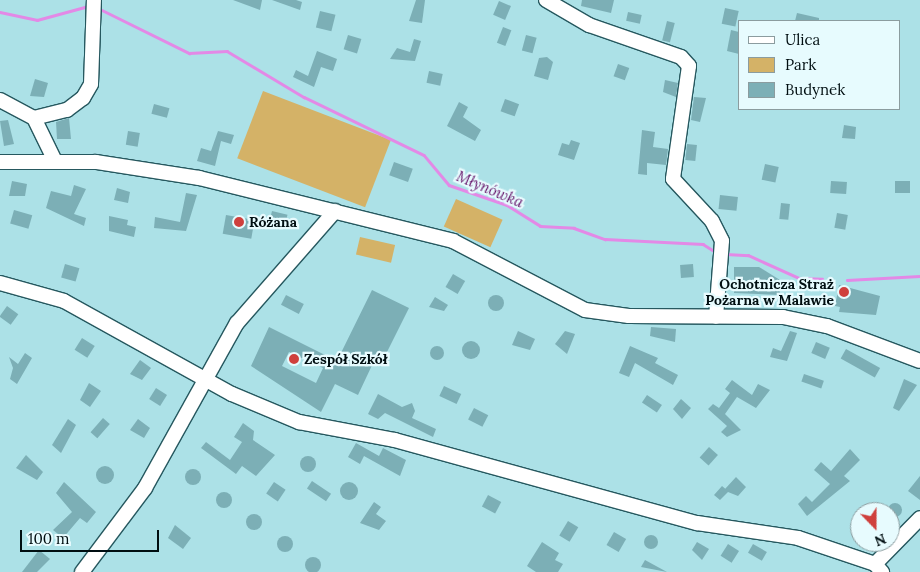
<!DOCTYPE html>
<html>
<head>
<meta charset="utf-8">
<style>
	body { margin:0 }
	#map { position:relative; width:920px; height:572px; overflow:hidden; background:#ace1e7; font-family:Lora,serif }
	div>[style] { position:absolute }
	.green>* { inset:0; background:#d4b267; transform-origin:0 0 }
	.stream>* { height:2.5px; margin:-1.25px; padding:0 1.25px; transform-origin:1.25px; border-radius:1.25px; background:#e389e6 }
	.building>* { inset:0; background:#7cafb6; transform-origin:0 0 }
	.round { border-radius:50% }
	.roads { filter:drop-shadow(1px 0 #26585f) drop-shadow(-1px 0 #26585f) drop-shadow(0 1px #26585f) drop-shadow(0 -1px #26585f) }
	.minor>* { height:14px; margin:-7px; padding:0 7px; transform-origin:7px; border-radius:7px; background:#fff }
	.dots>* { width:14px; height:14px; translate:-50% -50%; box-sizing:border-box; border:2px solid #e7fbfe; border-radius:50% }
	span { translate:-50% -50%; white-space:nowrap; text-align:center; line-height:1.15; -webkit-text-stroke:4.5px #e7fbfe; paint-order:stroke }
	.poi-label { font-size:14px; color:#000e11; font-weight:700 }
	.left { translate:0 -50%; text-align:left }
	.right { translate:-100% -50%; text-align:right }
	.water-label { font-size:15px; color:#65146a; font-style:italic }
	.legend { position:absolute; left:738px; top:20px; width:162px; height:90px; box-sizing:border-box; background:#e7fbfe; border:1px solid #8b9c9f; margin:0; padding:6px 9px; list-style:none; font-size:15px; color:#000e11 }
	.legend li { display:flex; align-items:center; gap:10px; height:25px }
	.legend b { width:25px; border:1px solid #8b9c9f }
	.north { position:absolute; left:850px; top:502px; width:50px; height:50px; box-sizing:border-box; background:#e7fbfe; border:1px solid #8b9c9f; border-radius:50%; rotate:158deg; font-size:14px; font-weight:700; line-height:20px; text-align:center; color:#000e11 }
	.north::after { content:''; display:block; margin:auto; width:18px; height:22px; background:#cf403d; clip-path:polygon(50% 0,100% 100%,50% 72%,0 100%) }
	.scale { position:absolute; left:20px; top:530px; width:139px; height:22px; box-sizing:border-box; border:2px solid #000e11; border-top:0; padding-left:6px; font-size:15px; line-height:18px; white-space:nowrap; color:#000e11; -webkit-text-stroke:4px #e7fbfe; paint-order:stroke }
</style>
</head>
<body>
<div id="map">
	<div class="green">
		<div style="left:263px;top:91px;width:137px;height:72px;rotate:21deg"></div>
		<div style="left:456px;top:199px;width:51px;height:30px;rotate:24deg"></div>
		<div style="left:360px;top:237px;width:36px;height:18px;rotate:13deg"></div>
	</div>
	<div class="stream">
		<div style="left:98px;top:8px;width:102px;rotate:26.3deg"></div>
		<div style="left:189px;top:53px;width:38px;rotate:-3deg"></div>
		<div style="left:227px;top:51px;width:90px;rotate:30.9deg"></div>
		<div style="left:304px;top:97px;width:133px;rotate:25.8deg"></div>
		<div style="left:424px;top:155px;width:39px;rotate:50deg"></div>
		<div style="left:449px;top:185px;width:61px;rotate:19deg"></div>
		<div style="left:507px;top:205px;width:39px;rotate:32deg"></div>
		<div style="left:540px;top:226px;width:34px;rotate:3deg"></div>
		<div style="left:574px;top:228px;width:33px;rotate:20deg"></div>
		<div style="left:605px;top:239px;width:98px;rotate:2.9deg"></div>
		<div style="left:703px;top:244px;width:15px;rotate:32deg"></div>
		<div style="left:0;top:12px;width:38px;rotate:12deg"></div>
		<div style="left:37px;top:20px;width:50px;rotate:-15.2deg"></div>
		<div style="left:726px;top:254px;width:22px;rotate:3deg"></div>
		<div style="left:748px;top:255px;width:56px;rotate:24.3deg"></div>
		<div style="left:799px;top:278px;width:23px;rotate:2deg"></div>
		<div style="left:847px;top:280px;width:73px;rotate:-3.1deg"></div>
	</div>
	<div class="building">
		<div style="clip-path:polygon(233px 0,262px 0,260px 10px)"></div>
		<div style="clip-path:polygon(272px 0,296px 0,302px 2px,300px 10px)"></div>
		<div style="clip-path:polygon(416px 0,425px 0,422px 23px,409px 21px)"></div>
		<div style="clip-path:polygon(582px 0,614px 0,611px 13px,581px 6px)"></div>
		<div style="left:499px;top:1px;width:13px;height:15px;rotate:23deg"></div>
		<div style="left:725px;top:8px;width:14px;height:16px;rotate:12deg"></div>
		<div style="left:320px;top:11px;width:16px;height:17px;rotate:14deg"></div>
		<div style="left:628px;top:12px;width:14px;height:9px;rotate:12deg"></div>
		<div style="clip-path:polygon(797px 13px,819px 18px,819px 21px,795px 21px)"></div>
		<div style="left:667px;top:21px;width:8px;height:20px;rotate:14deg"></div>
		<div style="left:503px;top:27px;width:9px;height:17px;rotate:21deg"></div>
		<div style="clip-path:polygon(731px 30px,739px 32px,739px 54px,727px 51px)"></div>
		<div style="left:348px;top:35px;width:14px;height:15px;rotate:17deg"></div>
		<div style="left:526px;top:35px;width:11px;height:16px;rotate:15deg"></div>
		<div style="clip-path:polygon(414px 39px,421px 41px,415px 61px,390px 59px,397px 48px,410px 52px)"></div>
		<div style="clip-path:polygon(317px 51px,337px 59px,333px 71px,321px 67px,314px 87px,293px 77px,296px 70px,308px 76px)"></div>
		<div style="clip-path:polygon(547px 57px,553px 62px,548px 80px,534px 76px,539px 58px)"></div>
		<div style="left:618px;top:64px;width:12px;height:13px;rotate:20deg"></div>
		<div style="left:429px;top:71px;width:14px;height:12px;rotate:12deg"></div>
		<div style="clip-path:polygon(35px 79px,48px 83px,44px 97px,30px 96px)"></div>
		<div style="clip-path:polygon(665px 80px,678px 83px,676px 97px,663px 92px)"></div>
		<div style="clip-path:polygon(694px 97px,706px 98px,700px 122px,691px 120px)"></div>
		<div style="left:505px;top:99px;width:15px;height:13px;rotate:20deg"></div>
		<div style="clip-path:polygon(459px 102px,468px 107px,463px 117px,481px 130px,475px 141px,447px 126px)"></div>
		<div style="left:154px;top:104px;width:16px;height:10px;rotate:15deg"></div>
		<div style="clip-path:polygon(69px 118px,71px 139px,57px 139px,56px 122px)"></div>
		<div style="clip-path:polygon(8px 120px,14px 144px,4px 146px,0 121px)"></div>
		<div style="clip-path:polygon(844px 125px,856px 127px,855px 139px,842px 138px)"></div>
		<div style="clip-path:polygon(642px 130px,655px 132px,653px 147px,668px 149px,666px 165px,647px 163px,647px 175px,638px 174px)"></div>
		<div style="left:128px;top:131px;width:12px;height:14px;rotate:9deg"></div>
		<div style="clip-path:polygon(218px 131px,234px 135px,231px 144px,221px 141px,215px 166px,197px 161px,201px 148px,211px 151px)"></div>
		<div style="clip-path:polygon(571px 140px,580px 143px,574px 160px,558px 155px,562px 143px,569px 145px)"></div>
		<div style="left:687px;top:144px;width:10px;height:16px;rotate:6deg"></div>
		<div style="left:394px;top:162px;width:20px;height:14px;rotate:20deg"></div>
		<div style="left:765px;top:164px;width:14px;height:16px;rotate:12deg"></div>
		<div style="clip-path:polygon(12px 181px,27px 184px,25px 196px,9px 196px)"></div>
		<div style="left:831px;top:181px;width:16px;height:12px;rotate:4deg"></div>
		<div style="left:895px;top:181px;width:15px;height:12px"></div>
		<div style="clip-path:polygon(74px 185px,86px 189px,74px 214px,86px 218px,84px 226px,46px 208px,51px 191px,71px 196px)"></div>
		<div style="clip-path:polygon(117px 188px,130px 192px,128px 203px,114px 200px)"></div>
		<div style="clip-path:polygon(186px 193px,197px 195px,186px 231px,154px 228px,155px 217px,180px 222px)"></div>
		<div style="left:720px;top:195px;width:18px;height:14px;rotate:6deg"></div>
		<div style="left:781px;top:203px;width:9px;height:16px;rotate:6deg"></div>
		<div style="left:14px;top:210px;width:19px;height:14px;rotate:16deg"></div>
		<div style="left:272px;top:211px;width:16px;height:9px;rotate:14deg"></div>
		<div style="left:837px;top:213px;width:11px;height:15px;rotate:10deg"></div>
		<div style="left:226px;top:215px;width:29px;height:19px;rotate:10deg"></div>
		<div style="clip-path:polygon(109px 216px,128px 220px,127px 225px,136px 227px,134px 237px,109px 231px)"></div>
		<div style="left:65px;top:264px;width:15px;height:14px;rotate:16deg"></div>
		<div style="left:693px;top:264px;width:13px;height:13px;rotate:86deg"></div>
		<div style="clip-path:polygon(734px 267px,759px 267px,780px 280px,780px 295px,734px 293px)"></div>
		<div style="left:453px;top:274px;width:14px;height:15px;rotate:30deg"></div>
		<div style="clip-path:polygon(839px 285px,880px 296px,876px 315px,839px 312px,840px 307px,835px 306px)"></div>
		<div style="clip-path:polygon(evenodd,372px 290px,409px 308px,381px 364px,374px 361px,358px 395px,335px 384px,321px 412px,251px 366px,269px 327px,337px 361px,372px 290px,289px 352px,323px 368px,316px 383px,282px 366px,289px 352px)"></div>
		<div class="round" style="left:488px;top:295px;width:16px;height:16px"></div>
		<div style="left:286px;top:295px;width:20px;height:11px;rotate:27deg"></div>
		<div style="clip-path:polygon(435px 297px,448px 305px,444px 311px,429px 307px)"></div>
		<div style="left:7px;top:306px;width:14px;height:13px;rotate:36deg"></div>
		<div style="clip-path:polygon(651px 327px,676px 329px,675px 342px,650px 336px)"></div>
		<div style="clip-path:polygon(518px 331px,535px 339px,530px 350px,512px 345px)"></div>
		<div style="clip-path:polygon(565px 331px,575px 334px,567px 354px,555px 344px)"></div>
		<div style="clip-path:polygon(790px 331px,797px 333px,787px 361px,770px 357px,773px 348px,781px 351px)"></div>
		<div style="left:82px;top:338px;width:15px;height:14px;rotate:32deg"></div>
		<div class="round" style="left:462px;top:341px;width:18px;height:18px"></div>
		<div style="left:816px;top:342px;width:15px;height:12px;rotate:23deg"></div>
		<div class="round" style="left:430px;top:346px;width:14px;height:14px"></div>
		<div style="clip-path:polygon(630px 346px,658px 358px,655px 363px,678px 375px,673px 385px,635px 363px,629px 377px,619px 373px)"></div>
		<div style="left:846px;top:349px;width:39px;height:11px;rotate:29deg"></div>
		<div style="clip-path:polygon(25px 353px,32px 358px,17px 384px,10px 379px,13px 368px,9px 357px,18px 364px)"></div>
		<div style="clip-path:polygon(140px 360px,151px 368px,142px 380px,130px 374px)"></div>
		<div style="left:804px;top:374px;width:21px;height:8px;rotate:19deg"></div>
		<div style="clip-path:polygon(904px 379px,917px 385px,899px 411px,893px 408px)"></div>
		<div style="clip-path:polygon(732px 380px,752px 395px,758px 384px,770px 390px,756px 408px,737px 397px,725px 414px,741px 430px,727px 437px,721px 432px,727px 426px,708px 409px,713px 404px,719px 408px,730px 393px,725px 389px)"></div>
		<div style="clip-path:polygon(89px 383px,101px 391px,90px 407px,80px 400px)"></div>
		<div style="left:444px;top:386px;width:19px;height:11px;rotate:25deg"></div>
		<div style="left:156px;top:388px;width:13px;height:13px;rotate:32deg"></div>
		<div style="clip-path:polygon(378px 394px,402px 407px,412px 403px,415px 411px,412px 418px,436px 429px,433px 437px,385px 413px,378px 419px,368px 414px)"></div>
		<div style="left:647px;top:395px;width:18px;height:9px;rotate:34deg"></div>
		<div style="clip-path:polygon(681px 399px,691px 408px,682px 419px,673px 409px)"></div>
		<div style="left:474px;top:408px;width:16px;height:13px;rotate:27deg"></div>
		<div style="left:103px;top:418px;width:9px;height:19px;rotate:41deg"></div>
		<div style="clip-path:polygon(68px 419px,76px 425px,61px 453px,52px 445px)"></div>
		<div style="clip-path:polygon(138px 419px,150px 428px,144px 438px,130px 430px)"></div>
		<div style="clip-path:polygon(243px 423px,254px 431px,253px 440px,275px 455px,256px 476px,242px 466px,236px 474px,201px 448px,206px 442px,230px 460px,242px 442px,234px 437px)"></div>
		<div style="clip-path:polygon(356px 443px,379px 456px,383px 448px,406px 460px,400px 476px,364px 456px,360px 464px,348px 457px)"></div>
		<div style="left:709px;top:447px;width:12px;height:14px;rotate:42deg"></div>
		<div style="clip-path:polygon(850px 449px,860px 460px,844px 476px,850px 481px,807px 516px,798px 504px,806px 496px,812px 502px,830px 484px,814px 470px,821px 462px,831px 471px)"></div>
		<div style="clip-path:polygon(26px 455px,43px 472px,37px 480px,16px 468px)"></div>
		<div class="round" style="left:300px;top:456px;width:16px;height:16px"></div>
		<div class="round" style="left:96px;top:466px;width:18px;height:18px"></div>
		<div class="round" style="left:185px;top:469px;width:16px;height:16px"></div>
		<div style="clip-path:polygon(920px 476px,920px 500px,908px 491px)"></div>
		<div style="clip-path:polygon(736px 477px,746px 487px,738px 496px,728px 492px,720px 500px,714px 495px,722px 486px,728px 491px,725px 489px)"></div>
		<div style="left:312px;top:481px;width:23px;height:9px;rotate:34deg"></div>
		<div style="clip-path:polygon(64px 482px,96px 512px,87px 523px,80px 518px,63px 538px,53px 530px,72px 512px,56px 493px)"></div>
		<div style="left:274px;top:482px;width:14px;height:14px;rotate:34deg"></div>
		<div class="round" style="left:340px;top:482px;width:18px;height:18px"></div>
		<div class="round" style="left:216px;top:492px;width:16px;height:16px"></div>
		<div style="left:488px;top:495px;width:15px;height:13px;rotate:28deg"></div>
		<div style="clip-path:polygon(374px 502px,381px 507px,376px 514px,386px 521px,379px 530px,360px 523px)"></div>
		<div class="round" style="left:888px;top:503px;width:14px;height:14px"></div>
		<div class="round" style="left:246px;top:514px;width:16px;height:16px"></div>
		<div style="left:568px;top:521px;width:12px;height:17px;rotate:31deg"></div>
		<div style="clip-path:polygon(175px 525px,191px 538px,183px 549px,168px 538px)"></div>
		<div style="left:614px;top:532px;width:14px;height:15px;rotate:30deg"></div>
		<div class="round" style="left:644px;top:535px;width:14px;height:14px"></div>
		<div class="round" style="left:277px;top:536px;width:16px;height:16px"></div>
		<div style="clip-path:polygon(542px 542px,559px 553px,555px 560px,563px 564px,558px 572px,536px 572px,527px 566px)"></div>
		<div style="clip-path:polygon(697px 542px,709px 549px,702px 560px,692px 550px)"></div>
		<div style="left:728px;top:544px;width:13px;height:14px;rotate:32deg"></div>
		<div style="left:753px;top:544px;width:16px;height:10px;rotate:30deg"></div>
		<div style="clip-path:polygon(39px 550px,50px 559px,37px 572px,22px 572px)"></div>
		<div class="round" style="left:305px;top:557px;width:16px;height:16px"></div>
		<div style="clip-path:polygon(645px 560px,667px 572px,641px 567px)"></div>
	</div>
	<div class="roads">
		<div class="minor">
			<div style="left:546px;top:0;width:50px;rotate:30.2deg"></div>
			<div style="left:589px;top:25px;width:97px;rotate:19.2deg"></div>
			<div style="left:681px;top:57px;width:12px;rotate:48deg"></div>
			<div style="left:689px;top:66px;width:114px;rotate:98.1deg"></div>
			<div style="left:673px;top:179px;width:57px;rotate:47.1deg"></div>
			<div style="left:712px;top:221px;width:22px;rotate:63deg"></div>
			<div style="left:722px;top:241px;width:76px;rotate:94.5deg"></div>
			<div style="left:0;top:100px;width:38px;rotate:28deg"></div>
			<div style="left:55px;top:161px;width:48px;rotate:-116deg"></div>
			<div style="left:34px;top:118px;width:34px;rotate:-14deg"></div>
			<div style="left:67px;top:110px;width:20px;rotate:-37deg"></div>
			<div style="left:83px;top:98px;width:16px;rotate:-60deg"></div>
			<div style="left:91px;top:84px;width:84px;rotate:-88deg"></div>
			<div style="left:0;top:162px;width:96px"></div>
			<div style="left:96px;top:162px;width:104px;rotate:8.8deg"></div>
			<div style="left:199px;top:178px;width:262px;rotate:13.9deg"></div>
			<div style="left:453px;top:241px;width:149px;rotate:27.6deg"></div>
			<div style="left:585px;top:310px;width:44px;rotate:7.8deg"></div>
			<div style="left:629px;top:316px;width:154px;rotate:0.4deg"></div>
			<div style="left:783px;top:317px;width:45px;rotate:11.6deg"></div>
			<div style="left:827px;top:326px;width:99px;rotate:20.6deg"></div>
			<div style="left:0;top:283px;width:66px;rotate:15.7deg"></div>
			<div style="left:64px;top:301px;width:192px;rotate:29deg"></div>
			<div style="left:232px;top:394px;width:73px;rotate:22.7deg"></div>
			<div style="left:299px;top:422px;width:98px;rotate:10.6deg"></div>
			<div style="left:395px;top:440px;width:313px;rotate:15.4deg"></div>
			<div style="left:697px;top:523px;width:102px;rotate:8.4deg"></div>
			<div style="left:798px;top:538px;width:81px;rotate:18.7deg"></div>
			<div style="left:875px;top:564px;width:11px;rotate:49deg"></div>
			<div style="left:875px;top:564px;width:64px;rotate:-45.6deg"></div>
			<div style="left:82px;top:572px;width:105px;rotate:-53.1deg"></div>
			<div style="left:145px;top:488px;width:189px;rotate:-60.9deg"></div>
			<div style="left:237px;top:323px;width:149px;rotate:-48.8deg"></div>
		</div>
	</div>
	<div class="dots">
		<div style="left:239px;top:222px;background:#cf403d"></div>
		<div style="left:844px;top:292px;background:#cf403d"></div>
		<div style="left:294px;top:359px;background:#cf403d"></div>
	</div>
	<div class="poi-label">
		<span class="left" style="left:249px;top:222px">Różana</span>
		<span class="right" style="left:834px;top:292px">Ochotnicza Straż<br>Pożarna w Malawie</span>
		<span class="left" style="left:304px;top:359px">Zespół Szkół</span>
	</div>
	<div class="water-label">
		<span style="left:490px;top:189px;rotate:23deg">Młynówka</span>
	</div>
	<ul class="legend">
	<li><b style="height:6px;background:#fff"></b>Ulica</li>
	<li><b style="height:14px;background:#d4b267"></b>Park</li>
	<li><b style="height:14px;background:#7cafb6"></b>Budynek</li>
	</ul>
	<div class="north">N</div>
	<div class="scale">100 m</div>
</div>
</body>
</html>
